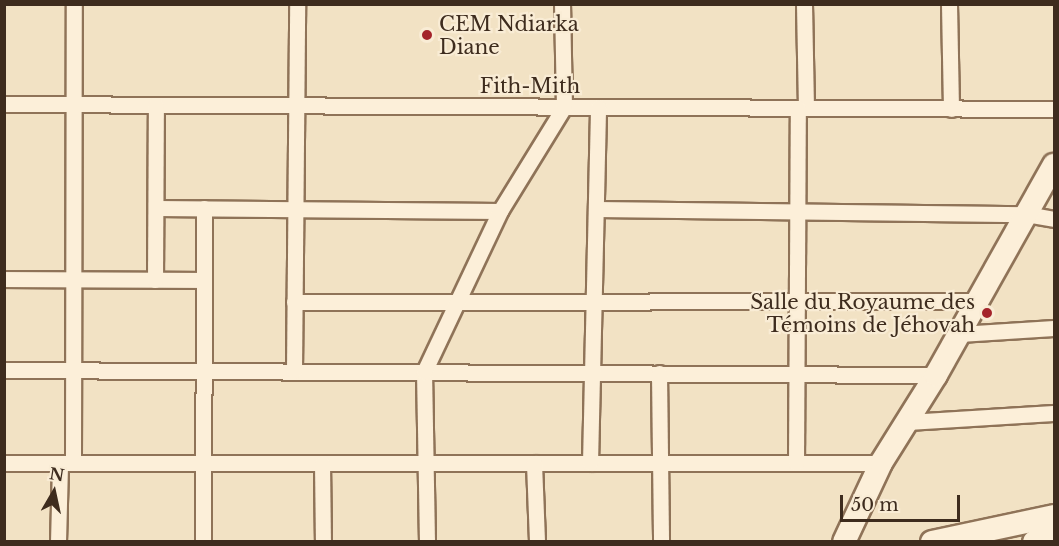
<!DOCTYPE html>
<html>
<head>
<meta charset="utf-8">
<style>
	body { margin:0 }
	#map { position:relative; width:1059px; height:546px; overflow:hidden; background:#f2e2c4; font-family:"Libre Baskerville",serif }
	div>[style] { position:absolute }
	.roads { filter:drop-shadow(2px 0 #8f7358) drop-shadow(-2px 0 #8f7358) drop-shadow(0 2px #8f7358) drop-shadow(0 -2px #8f7358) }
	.minor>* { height:15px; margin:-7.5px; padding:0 7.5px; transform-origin:7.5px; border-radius:7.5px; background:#fcefd9 }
	.secondary>* { height:22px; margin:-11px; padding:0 11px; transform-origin:11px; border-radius:11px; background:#fcefd9 }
	.dots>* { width:16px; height:16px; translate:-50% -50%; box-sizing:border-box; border:3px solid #f9ecd5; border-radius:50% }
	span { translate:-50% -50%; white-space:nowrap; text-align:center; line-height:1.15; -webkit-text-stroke:4.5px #f9ecd5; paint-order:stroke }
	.poi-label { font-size:20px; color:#3e2c1e }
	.left { translate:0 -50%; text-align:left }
	.right { translate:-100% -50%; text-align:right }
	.street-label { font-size:20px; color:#3e2c1e }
	.frame { position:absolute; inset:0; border:6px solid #3e2c1e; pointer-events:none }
	.north { position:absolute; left:24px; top:462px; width:60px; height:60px; -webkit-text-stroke:4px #f9ecd5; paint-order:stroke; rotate:9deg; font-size:16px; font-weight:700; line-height:24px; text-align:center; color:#3e2c1e }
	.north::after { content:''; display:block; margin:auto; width:21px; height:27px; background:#3e2c1e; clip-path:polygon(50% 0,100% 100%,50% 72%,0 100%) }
	.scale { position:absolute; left:840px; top:495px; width:120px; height:27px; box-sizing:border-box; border:3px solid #3e2c1e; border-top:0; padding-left:8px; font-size:18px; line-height:21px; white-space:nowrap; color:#3e2c1e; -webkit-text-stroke:4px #f9ecd5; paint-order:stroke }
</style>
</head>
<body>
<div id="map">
	<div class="roads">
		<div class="minor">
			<div style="left:804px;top:4px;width:104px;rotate:88.9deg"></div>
			<div style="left:949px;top:4px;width:105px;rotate:88.9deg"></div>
			<div style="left:4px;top:104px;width:1050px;rotate:0.27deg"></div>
			<div style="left:156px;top:208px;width:344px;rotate:0.5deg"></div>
			<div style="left:596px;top:209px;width:430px;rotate:0.7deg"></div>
			<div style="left:1026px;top:214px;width:28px;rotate:10deg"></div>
			<div style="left:4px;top:279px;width:200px;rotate:0.3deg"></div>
			<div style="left:155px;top:280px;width:175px;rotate:-89.7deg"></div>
			<div style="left:294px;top:302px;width:683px;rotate:-0.08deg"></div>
			<div style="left:959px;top:334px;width:95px;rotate:-3.6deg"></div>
			<div style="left:4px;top:370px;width:932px;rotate:0.31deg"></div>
			<div style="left:294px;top:371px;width:367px;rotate:-89.5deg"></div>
			<div style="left:659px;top:373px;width:169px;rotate:89.3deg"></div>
			<div style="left:907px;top:422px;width:147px;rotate:-3.5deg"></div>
			<div style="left:4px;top:463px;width:877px"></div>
			<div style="left:73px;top:463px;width:459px;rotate:-89.9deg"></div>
			<div style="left:322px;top:463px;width:79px;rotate:89.3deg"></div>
			<div style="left:534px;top:463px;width:79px;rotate:87.8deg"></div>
			<div style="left:590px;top:463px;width:356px;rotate:-88.7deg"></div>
			<div style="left:796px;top:463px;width:355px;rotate:-89.7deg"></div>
			<div style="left:58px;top:542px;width:79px;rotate:-88.5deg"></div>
			<div style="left:203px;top:542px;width:334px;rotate:-89.8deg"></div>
			<div style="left:427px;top:542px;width:170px;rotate:-91deg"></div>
			<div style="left:424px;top:372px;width:178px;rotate:-64.7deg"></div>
			<div style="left:500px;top:211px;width:122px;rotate:-58.4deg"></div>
			<div style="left:564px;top:107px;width:103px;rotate:-91.1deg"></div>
		</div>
		<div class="secondary">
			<div style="left:844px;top:542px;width:87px;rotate:-64.9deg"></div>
			<div style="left:881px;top:463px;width:104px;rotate:-58deg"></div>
			<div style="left:936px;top:375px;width:241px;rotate:-60.7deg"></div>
			<div style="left:932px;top:542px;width:125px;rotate:-12deg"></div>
			<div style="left:1034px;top:542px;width:21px;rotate:-17deg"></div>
		</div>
	</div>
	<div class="dots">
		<div style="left:427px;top:35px;background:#a4232a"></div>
		<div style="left:987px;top:313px;background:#a4232a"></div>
	</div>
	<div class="poi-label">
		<span class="left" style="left:439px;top:36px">CEM Ndiarka<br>Diane</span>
		<span class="right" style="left:975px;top:314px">Salle du Royaume des<br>Témoins de Jéhovah</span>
	</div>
	<div class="street-label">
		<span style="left:530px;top:86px">Fith-Mith</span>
	</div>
	<div class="frame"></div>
	<div class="north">N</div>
	<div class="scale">50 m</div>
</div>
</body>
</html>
